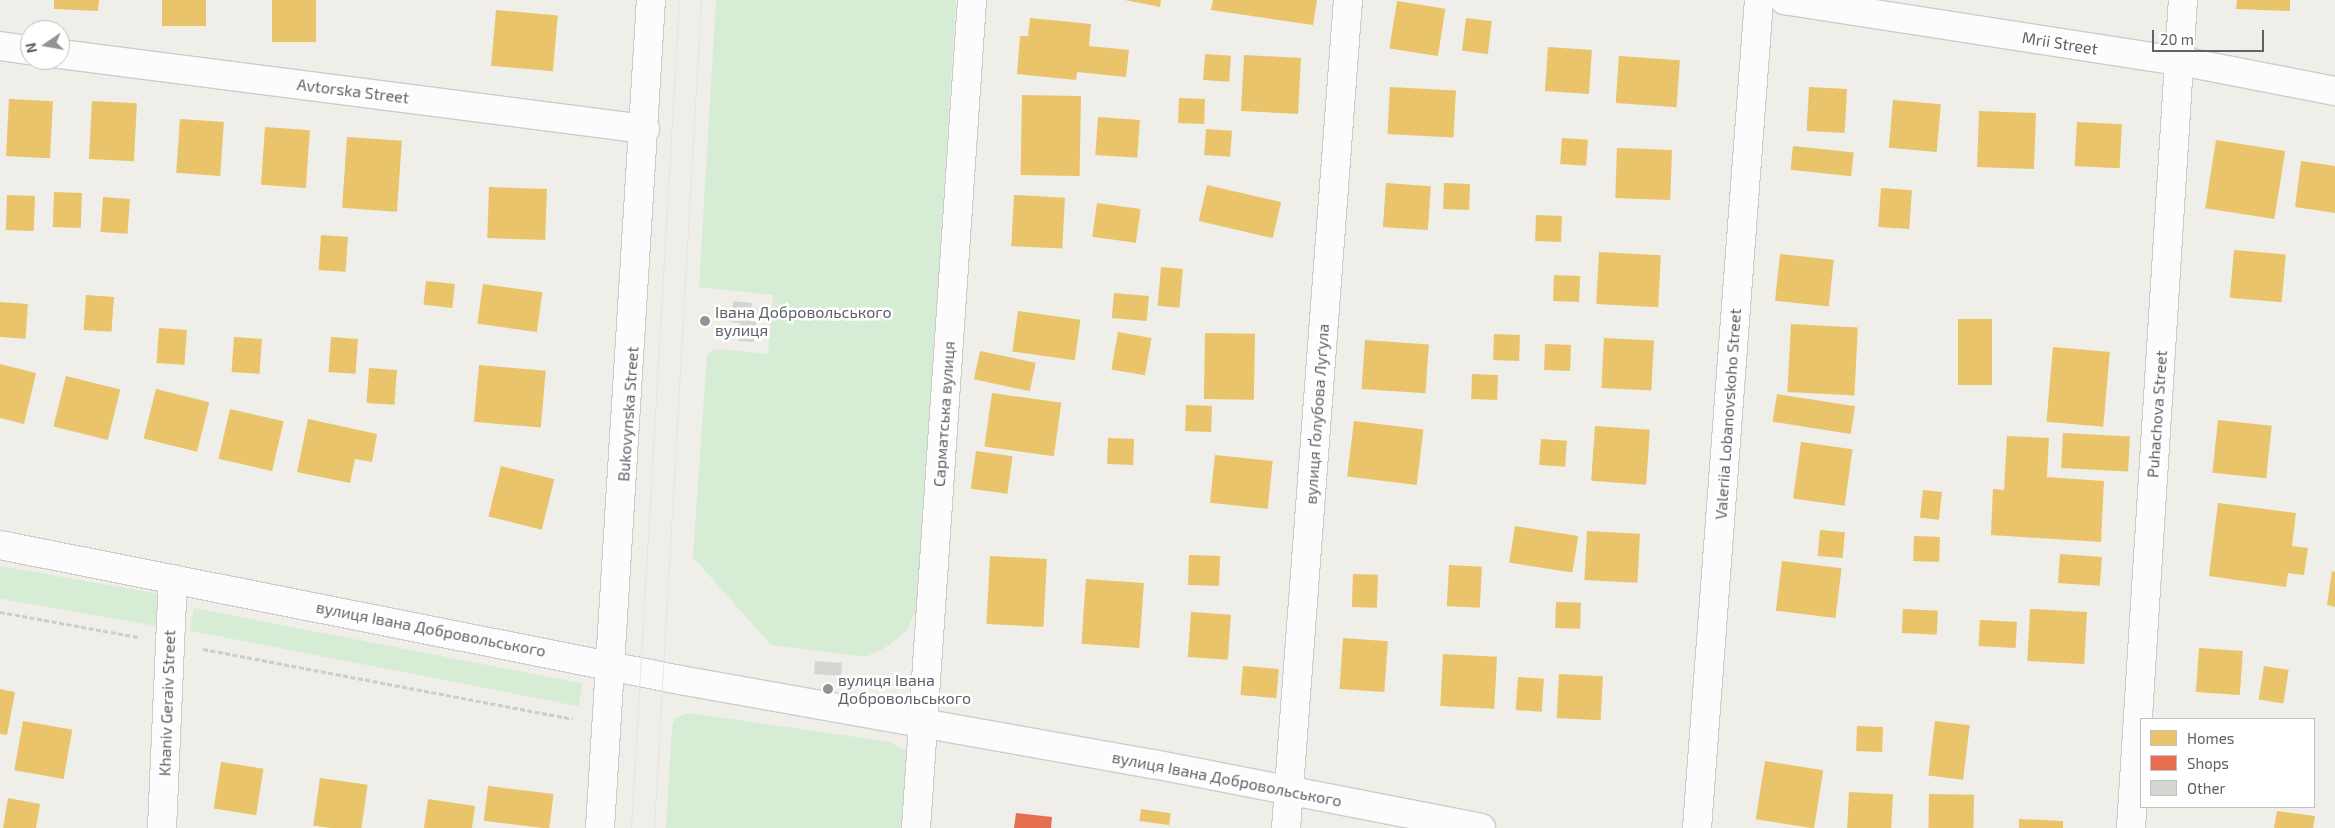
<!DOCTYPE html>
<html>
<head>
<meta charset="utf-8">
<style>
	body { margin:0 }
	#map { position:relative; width:2335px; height:828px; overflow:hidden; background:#efeee9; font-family:"Exo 2",sans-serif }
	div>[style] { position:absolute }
	.green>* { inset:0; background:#d6ecd4; transform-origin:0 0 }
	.homes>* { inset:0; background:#e9c46a; transform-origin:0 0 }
	.shops>* { inset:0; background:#e76f51 }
	.building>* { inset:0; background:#d5d5d2; transform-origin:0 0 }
	.path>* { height:3px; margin-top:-1.5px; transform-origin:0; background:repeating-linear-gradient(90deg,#cacfcb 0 5px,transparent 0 7.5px) }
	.roads { filter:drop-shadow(1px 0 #cccccb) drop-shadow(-1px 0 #cccccb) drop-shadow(0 1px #cccccb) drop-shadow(0 -1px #cccccb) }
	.minor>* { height:28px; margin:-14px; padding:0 14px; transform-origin:14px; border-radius:14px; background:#fdfcfc }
	.tram>* { height:1px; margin:-0.5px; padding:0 0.5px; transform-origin:0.5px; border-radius:0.5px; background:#e4e5e4 }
	.dots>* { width:14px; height:14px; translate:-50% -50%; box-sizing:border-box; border:2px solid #fff; border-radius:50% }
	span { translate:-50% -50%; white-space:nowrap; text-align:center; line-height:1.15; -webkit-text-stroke:5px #fff; paint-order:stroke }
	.street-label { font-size:16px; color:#5e6268 }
	.poi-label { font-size:16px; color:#5e6268 }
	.left { translate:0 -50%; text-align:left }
	.legend { position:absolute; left:2140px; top:718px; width:175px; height:90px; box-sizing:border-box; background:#fff; border:1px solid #bfc0c3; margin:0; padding:6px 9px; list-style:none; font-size:15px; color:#5e6268 }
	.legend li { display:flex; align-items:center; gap:10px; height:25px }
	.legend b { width:25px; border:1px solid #bfc0c3 }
	.north { position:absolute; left:20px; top:20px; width:50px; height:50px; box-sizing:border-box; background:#fff; border:1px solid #bfc0c3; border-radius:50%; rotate:258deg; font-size:14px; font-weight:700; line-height:20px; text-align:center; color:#5e6268 }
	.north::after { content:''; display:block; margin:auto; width:18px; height:22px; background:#919395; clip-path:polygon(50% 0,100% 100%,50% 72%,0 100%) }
	.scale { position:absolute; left:2152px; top:30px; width:112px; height:22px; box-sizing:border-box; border:2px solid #5e6268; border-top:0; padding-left:6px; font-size:15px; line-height:18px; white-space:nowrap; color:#5e6268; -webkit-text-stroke:4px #fff; paint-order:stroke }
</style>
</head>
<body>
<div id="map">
	<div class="green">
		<div style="clip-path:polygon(716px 0,956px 0,917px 608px,907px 630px,888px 646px,866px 657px,771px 645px,693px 557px,707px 355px,715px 349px,768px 354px,773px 295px,699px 287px)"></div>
		<div style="left:0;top:566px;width:163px;height:32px;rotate:10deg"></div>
		<div style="left:194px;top:608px;width:396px;height:23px;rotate:11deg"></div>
		<div style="clip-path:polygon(689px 713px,890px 742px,905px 750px,910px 765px,906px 828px,666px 828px,672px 728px,675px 718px)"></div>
	</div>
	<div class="homes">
		<div style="clip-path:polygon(54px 0,99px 0,98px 11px,54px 9px)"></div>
		<div style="left:162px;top:0;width:44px;height:26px"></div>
		<div style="left:272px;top:0;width:44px;height:42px"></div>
		<div style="clip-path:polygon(1125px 0,1161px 0,1160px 7px)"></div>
		<div style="clip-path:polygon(1213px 0,1317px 0,1313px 25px,1211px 10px)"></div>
		<div style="clip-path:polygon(2237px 0,2290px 0,2290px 11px,2236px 9px)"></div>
		<div style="left:1397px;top:1px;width:49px;height:48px;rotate:9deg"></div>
		<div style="left:496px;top:10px;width:62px;height:56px;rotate:5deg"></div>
		<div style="clip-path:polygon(1030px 18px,1091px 24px,1089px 46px,1129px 50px,1126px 77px,1077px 72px,1076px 80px,1017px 74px,1020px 36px,1028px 36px)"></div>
		<div style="left:1466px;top:18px;width:26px;height:33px;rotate:7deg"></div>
		<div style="left:1548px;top:47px;width:44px;height:44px;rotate:4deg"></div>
		<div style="left:1205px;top:54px;width:26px;height:26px;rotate:4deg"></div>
		<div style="left:1244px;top:55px;width:57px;height:56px;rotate:3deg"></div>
		<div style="left:1619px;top:56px;width:61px;height:47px;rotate:4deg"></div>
		<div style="left:1390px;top:87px;width:66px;height:47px;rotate:3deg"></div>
		<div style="left:1809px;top:87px;width:38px;height:44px;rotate:3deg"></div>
		<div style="left:1022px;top:95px;width:59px;height:80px;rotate:1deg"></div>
		<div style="left:1179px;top:98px;width:26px;height:25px;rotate:2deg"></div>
		<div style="left:9px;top:99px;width:44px;height:57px;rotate:3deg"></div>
		<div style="left:1893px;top:100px;width:48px;height:48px;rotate:5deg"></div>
		<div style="left:92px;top:101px;width:45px;height:58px;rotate:3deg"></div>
		<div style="left:1979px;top:111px;width:57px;height:56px;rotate:2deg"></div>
		<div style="left:1098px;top:117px;width:42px;height:38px;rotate:4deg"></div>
		<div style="left:180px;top:119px;width:44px;height:54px;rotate:4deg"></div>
		<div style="left:2077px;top:122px;width:45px;height:44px;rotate:3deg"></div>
		<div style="left:265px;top:127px;width:45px;height:58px;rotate:4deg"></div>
		<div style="left:1206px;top:129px;width:26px;height:26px;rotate:4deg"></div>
		<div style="left:347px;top:137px;width:55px;height:71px;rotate:4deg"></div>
		<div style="left:1562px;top:138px;width:26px;height:26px;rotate:4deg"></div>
		<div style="left:2216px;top:140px;width:70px;height:69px;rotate:9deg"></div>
		<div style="left:1793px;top:146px;width:61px;height:24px;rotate:6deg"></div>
		<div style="left:1617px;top:148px;width:55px;height:50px;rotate:2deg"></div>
		<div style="clip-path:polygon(2301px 161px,2335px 166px,2335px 213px,2295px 207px)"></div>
		<div style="left:1386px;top:183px;width:45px;height:44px;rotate:4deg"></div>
		<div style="left:1444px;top:183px;width:26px;height:26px;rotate:2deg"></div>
		<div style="left:1207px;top:185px;width:76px;height:37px;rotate:13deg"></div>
		<div style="left:489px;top:187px;width:58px;height:51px;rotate:2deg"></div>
		<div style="left:1881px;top:188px;width:31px;height:39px;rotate:4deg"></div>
		<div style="left:54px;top:192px;width:28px;height:35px;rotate:2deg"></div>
		<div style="left:7px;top:195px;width:28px;height:35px;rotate:2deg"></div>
		<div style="left:1014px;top:195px;width:51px;height:51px;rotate:3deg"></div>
		<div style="left:103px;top:197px;width:27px;height:35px;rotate:4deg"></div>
		<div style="left:1097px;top:203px;width:44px;height:34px;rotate:8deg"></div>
		<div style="left:1536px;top:215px;width:26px;height:26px;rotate:2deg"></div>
		<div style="left:321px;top:235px;width:27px;height:35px;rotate:4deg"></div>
		<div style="left:2234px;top:250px;width:52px;height:48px;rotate:5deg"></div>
		<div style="left:1599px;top:252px;width:62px;height:52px;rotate:3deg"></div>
		<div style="left:1780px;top:254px;width:54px;height:47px;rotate:6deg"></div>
		<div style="left:1161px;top:267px;width:22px;height:39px;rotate:5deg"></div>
		<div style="left:1554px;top:275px;width:26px;height:26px;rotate:2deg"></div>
		<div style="left:426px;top:281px;width:29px;height:24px;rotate:6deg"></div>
		<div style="left:483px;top:284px;width:60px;height:40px;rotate:8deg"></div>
		<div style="left:1114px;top:293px;width:35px;height:25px;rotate:5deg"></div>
		<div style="left:86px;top:295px;width:28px;height:35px;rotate:4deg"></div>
		<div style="left:0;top:302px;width:28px;height:35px;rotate:4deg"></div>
		<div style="left:1018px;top:311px;width:63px;height:41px;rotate:8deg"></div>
		<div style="left:1958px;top:319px;width:34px;height:66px"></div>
		<div style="left:1791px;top:324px;width:67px;height:68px;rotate:3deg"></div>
		<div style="left:159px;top:328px;width:28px;height:35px;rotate:4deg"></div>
		<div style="left:1118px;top:332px;width:34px;height:38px;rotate:10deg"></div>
		<div style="left:1205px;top:333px;width:50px;height:66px;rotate:1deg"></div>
		<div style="left:1494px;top:334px;width:26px;height:26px;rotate:2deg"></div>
		<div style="left:234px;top:337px;width:28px;height:35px;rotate:4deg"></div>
		<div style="left:331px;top:337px;width:27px;height:35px;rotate:4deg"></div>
		<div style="left:1604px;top:338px;width:50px;height:50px;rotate:3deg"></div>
		<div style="left:1365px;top:340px;width:64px;height:49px;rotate:4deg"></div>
		<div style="left:1545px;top:344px;width:26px;height:26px;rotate:2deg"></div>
		<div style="left:2053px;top:347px;width:57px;height:75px;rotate:5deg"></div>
		<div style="left:980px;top:351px;width:57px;height:29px;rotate:12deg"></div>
		<div style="clip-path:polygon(0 364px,36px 373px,24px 424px,0 418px)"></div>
		<div style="left:479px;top:365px;width:67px;height:57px;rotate:5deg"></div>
		<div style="left:369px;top:368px;width:28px;height:35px;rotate:4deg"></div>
		<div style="left:1472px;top:374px;width:26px;height:25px;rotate:2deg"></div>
		<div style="left:66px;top:376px;width:56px;height:52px;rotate:14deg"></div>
		<div style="left:156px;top:389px;width:55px;height:51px;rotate:14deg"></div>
		<div style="left:992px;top:393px;width:70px;height:54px;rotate:8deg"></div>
		<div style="left:1777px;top:394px;width:79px;height:28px;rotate:9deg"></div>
		<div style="left:1186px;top:405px;width:26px;height:26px;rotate:2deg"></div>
		<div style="left:230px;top:409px;width:55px;height:51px;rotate:13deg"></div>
		<div style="clip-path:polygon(308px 419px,377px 434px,372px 462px,355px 459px,350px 483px,297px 472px)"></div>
		<div style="left:2218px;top:420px;width:54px;height:53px;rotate:6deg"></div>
		<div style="left:1354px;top:421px;width:70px;height:56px;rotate:7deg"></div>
		<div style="left:1595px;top:426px;width:55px;height:55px;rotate:4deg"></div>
		<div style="left:2063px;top:433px;width:67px;height:35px;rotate:3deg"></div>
		<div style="clip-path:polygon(2007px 436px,2049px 438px,2047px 477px,2104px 481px,2101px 542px,1991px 535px,1993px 489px,2004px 490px)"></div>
		<div style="left:1108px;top:438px;width:26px;height:26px;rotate:2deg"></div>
		<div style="left:1541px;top:439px;width:26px;height:26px;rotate:4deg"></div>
		<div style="left:1801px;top:442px;width:52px;height:57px;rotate:8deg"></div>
		<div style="left:976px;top:451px;width:37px;height:38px;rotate:8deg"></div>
		<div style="left:1215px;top:455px;width:58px;height:48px;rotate:6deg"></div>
		<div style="left:501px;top:466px;width:55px;height:52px;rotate:14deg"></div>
		<div style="left:1923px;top:490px;width:19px;height:28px;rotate:6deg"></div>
		<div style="clip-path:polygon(2218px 503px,2296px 513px,2292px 546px,2308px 548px,2304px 575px,2288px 573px,2286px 587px,2209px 576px)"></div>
		<div style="left:1515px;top:526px;width:64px;height:37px;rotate:9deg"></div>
		<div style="left:1820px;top:530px;width:25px;height:26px;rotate:5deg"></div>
		<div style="left:1587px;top:531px;width:53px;height:49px;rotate:3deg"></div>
		<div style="left:1914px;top:536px;width:26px;height:25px;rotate:2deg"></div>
		<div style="left:2060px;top:554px;width:42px;height:29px;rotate:4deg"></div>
		<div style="left:1189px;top:555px;width:31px;height:30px;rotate:2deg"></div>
		<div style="left:990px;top:556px;width:57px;height:68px;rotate:3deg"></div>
		<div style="left:1782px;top:561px;width:60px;height:50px;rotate:7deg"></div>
		<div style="left:1449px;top:565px;width:33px;height:41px;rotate:3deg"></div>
		<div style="clip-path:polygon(2332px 571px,2335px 572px,2335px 607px,2327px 605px)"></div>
		<div style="left:1353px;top:574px;width:25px;height:33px;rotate:2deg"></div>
		<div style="left:1086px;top:579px;width:58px;height:65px;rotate:4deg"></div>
		<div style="left:1556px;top:602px;width:25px;height:26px;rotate:2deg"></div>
		<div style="left:1903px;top:609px;width:35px;height:24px;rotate:3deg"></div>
		<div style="left:2030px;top:609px;width:57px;height:52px;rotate:3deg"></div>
		<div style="left:1191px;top:612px;width:40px;height:45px;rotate:4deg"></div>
		<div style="left:1980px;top:620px;width:37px;height:26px;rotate:3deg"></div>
		<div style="left:1343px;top:638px;width:45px;height:51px;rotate:4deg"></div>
		<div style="left:2199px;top:648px;width:44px;height:44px;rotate:4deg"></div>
		<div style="left:1443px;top:654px;width:54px;height:52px;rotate:3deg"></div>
		<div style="left:1243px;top:666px;width:36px;height:29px;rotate:5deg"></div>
		<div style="left:2264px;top:666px;width:25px;height:34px;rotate:9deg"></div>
		<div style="left:1559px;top:674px;width:44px;height:44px;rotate:3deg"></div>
		<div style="left:1518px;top:677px;width:26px;height:33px;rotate:4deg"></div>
		<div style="clip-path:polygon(0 689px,15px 692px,7px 735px,0 734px)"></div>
		<div style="left:23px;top:721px;width:50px;height:50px;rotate:10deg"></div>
		<div style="left:1935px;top:721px;width:35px;height:55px;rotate:7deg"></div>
		<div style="left:1857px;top:726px;width:26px;height:25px;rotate:2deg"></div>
		<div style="left:1765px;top:761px;width:59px;height:59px;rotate:9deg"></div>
		<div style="left:221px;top:762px;width:43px;height:47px;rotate:9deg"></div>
		<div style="left:320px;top:778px;width:48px;height:48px;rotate:8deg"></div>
		<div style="left:488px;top:786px;width:66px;height:35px;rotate:7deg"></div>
		<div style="left:1849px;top:792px;width:44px;height:36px;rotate:3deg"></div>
		<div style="left:1929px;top:794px;width:45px;height:34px;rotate:1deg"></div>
		<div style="clip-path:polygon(8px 798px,40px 804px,36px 828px,3px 828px)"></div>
		<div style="clip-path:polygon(428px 799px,475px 806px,472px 828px,424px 828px)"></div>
		<div style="left:1141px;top:809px;width:30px;height:12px;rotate:8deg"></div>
		<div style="clip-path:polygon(2277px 811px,2315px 816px,2313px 828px,2274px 828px)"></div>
		<div style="clip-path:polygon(2019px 819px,2063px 821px,2063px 828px,2019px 828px)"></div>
	</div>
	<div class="shops">
		<div style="clip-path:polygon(1016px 813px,1052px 817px,1051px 828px,1014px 828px)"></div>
	</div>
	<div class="building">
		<div style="clip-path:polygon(733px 301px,752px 303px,750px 321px,756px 322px,754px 342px,738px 341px,740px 323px,731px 322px)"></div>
		<div style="left:815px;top:661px;width:27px;height:13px;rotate:4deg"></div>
	</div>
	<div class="path">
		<div style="left:0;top:612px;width:140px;rotate:10.3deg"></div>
		<div style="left:203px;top:649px;width:376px;rotate:10.7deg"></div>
	</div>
	<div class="roads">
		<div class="minor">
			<div style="left:1784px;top:0;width:401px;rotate:8.8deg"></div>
			<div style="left:2180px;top:61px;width:158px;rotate:11deg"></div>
			<div style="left:0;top:46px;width:30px;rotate:8deg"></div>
			<div style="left:60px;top:54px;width:590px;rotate:7.31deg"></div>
			<div style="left:0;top:545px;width:693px;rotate:11.23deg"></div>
			<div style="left:680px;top:680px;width:480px;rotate:10.1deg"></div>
			<div style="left:1153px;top:764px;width:334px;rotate:11deg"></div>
			<div style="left:162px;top:828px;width:249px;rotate:-87.5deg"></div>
			<div style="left:600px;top:828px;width:830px;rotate:-86.48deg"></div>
			<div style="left:916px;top:828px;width:830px;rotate:-86.13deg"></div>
			<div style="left:1286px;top:828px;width:830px;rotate:-85.72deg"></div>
			<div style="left:1697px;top:828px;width:830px;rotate:-85.72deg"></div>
			<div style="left:2131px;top:828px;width:830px;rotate:-86.41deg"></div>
		</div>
	</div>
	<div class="tram">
		<div style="left:631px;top:828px;width:829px;rotate:-86.68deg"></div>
		<div style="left:654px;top:828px;width:829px;rotate:-86.75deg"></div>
	</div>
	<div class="dots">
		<div style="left:705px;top:321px;background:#919395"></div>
		<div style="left:828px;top:689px;background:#919395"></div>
	</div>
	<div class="street-label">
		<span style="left:2060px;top:43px;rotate:9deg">Mrii Street</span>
		<span style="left:353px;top:91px;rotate:7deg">Avtorska Street</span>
		<span style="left:628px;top:414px;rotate:-86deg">Bukovynska Street</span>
		<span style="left:944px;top:414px;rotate:-86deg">Сарматська вулиця</span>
		<span style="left:1317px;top:414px;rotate:-86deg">вулиця Ґолубова Луґула</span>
		<span style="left:1728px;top:414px;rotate:-86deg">Valeriia Lobanovskoho Street</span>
		<span style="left:2157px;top:414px;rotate:-86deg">Puhachova Street</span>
		<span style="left:431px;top:629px;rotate:11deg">вулиця Івана Добровольського</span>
		<span style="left:167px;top:703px;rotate:-88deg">Khaniv Geraiv Street</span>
		<span style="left:1227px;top:779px;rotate:11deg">вулиця Івана Добровольського</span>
	</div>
	<div class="poi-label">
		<span class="left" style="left:715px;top:321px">Івана Добровольського<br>вулиця</span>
		<span class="left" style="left:838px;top:689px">вулиця Івана<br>Добровольського</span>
	</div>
	<ul class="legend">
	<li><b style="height:14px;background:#e9c46a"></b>Homes</li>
	<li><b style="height:14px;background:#e76f51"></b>Shops</li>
	<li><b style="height:14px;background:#d5d5d2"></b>Other</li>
	</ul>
	<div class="north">N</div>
	<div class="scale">20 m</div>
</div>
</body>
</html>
